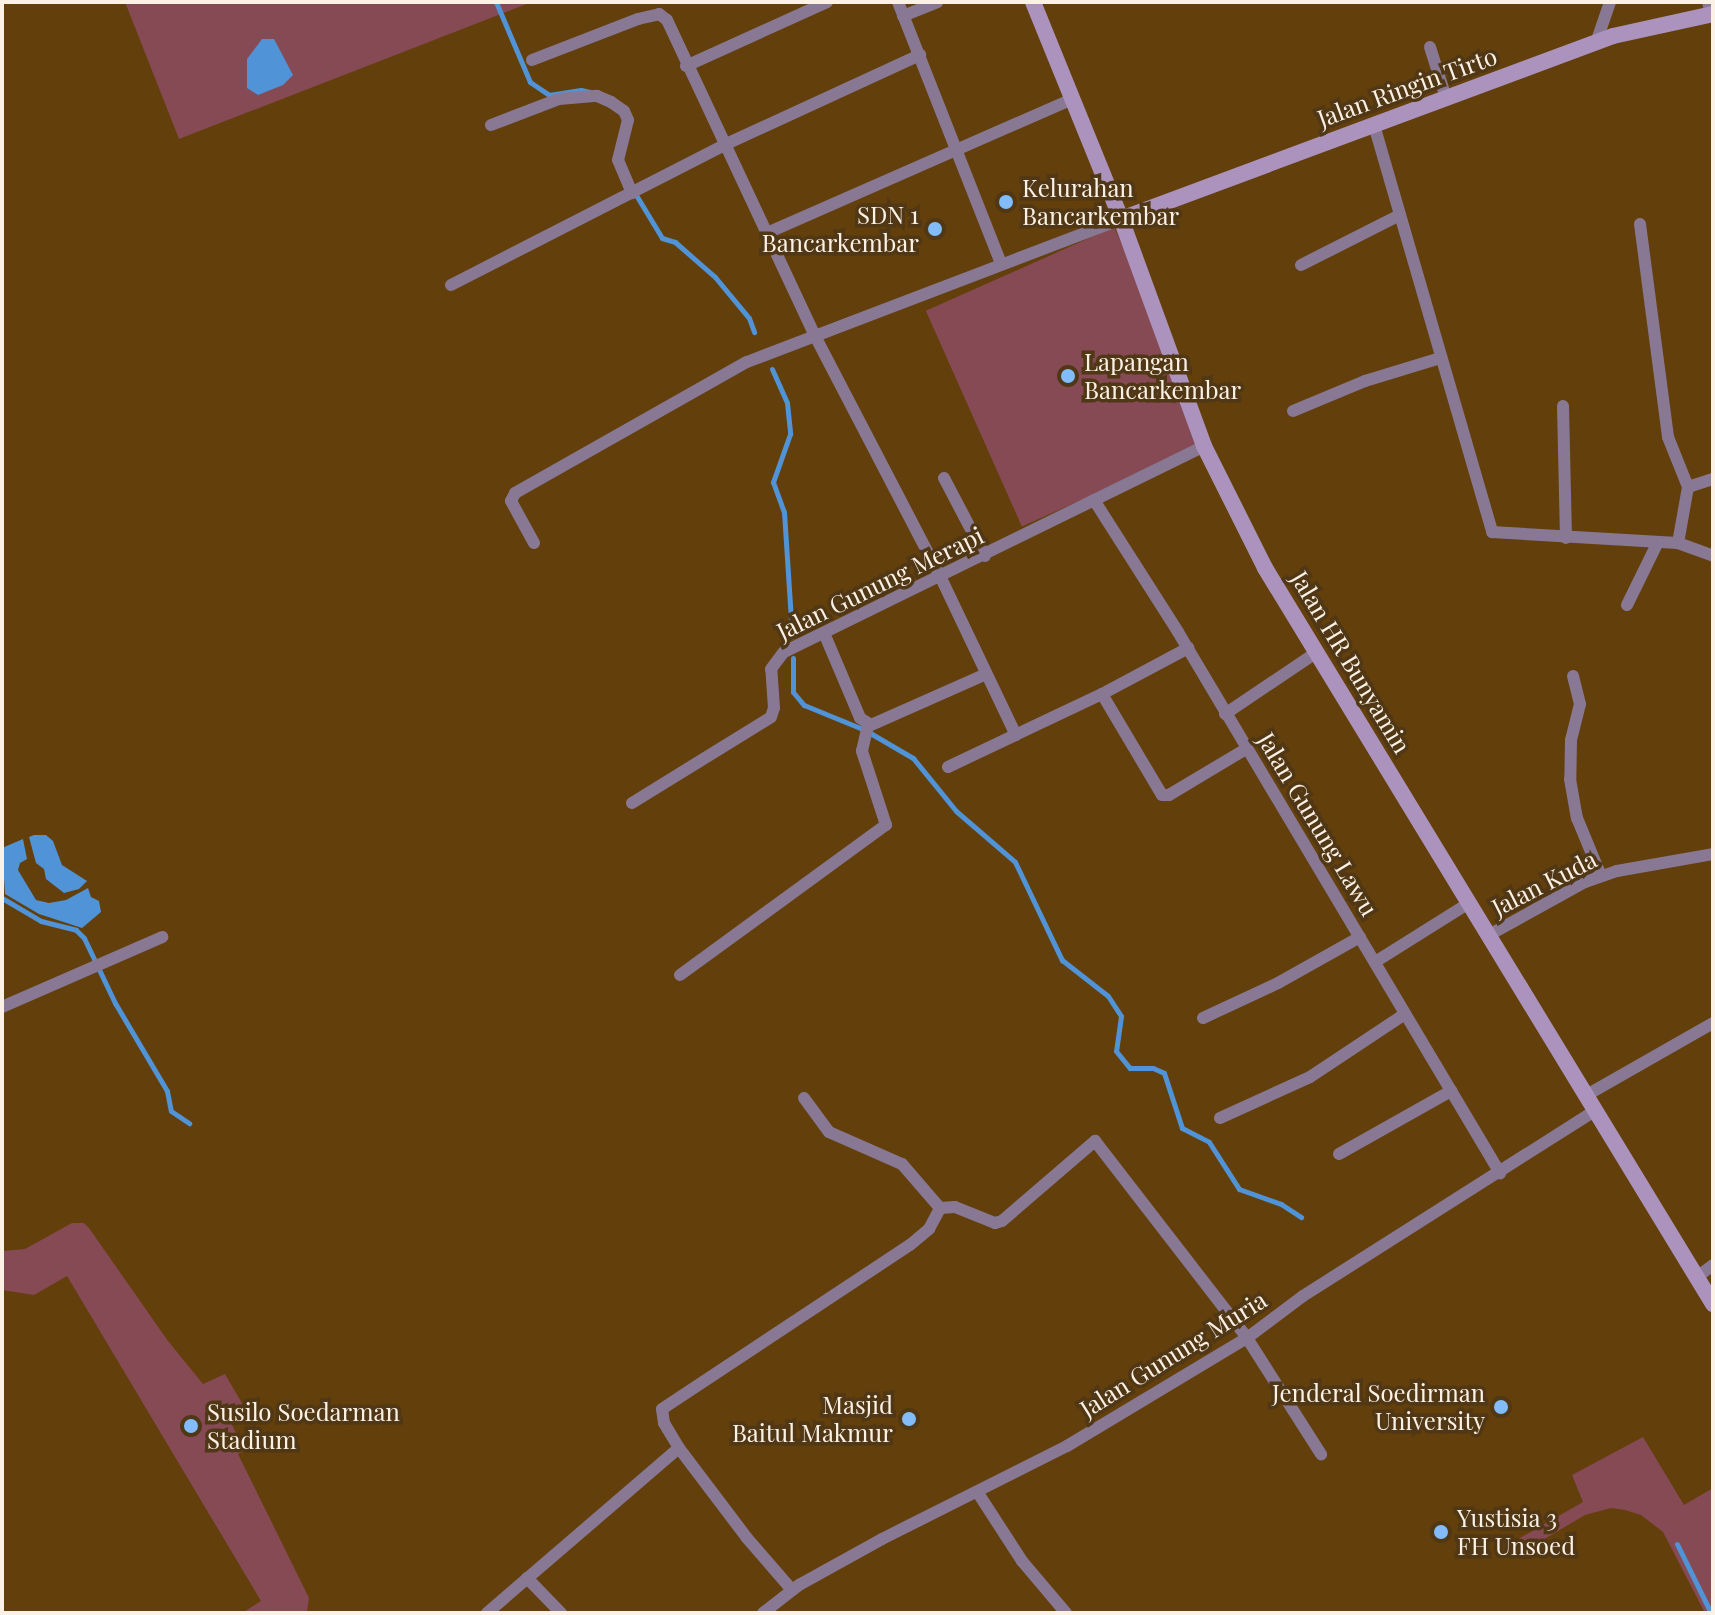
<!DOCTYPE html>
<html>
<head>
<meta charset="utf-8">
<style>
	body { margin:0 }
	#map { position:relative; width:1715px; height:1615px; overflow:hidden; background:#623f0b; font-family:"Playfair Display",serif }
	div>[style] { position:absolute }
	.green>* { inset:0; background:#864a54; transform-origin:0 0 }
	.water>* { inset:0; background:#5093d6 }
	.stream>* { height:5px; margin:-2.5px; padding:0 2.5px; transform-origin:2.5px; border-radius:2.5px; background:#5093d6 }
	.street>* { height:12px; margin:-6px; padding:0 6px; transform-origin:6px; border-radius:6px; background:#887894 }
	.secondary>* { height:16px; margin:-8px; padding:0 8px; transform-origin:8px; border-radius:8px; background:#ac93be }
	.dots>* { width:22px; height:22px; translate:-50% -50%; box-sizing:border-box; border:4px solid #503716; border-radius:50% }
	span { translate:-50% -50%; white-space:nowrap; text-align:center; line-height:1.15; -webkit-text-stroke:7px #503716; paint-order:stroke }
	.street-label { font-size:24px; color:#fcf1e5 }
	.poi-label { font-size:24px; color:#fcf1e5 }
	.left { translate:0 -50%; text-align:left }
	.right { translate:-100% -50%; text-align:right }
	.frame { position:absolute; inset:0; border:4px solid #fcf1e5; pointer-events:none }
</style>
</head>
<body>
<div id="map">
	<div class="green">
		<div style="clip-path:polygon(125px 2px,532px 2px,179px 139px)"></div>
		<div style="left:1114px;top:227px;width:236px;height:206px;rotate:66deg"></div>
		<div style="clip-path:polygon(72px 1223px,84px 1223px,89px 1228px,168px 1341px,203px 1384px,225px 1374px,243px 1405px,228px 1416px,244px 1451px,238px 1454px,309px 1598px,307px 1613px,242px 1613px,261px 1601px,67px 1276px,34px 1295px,2px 1290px,2px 1251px,25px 1249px)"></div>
		<div style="clip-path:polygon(1643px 1437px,1684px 1505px,1713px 1488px,1713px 1613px,1705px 1613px,1663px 1532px,1641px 1515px,1625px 1510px,1611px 1508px,1585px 1515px,1519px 1554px,1513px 1542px,1583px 1502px,1572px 1475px)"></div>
	</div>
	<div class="water">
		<div style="clip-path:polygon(262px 39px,274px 39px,293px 75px,283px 85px,258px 95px,247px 88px,247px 59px)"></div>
		<div style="clip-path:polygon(34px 835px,46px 835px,53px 841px,62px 865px,87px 881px,79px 889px,64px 893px,46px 879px,44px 869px,36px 863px,29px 837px)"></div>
		<div style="clip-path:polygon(23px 839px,27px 859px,20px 863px,18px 870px,36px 900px,49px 903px,66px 900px,88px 888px,91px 897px,99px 901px,101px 912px,82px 928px,39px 914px,5px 894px,2px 848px)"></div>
	</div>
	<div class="stream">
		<div style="left:496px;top:2px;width:87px;rotate:67deg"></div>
		<div style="left:530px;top:82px;width:23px;rotate:34deg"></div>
		<div style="left:549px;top:95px;width:32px;rotate:-9deg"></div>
		<div style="left:581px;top:90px;width:9px;rotate:13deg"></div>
		<div style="left:636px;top:195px;width:50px;rotate:58.8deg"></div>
		<div style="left:662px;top:238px;width:14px;rotate:17deg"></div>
		<div style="left:675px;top:242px;width:53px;rotate:41.2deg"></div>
		<div style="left:715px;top:277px;width:53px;rotate:50.3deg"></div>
		<div style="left:749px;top:318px;width:15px;rotate:70deg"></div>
		<div style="left:772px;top:369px;width:37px;rotate:66deg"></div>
		<div style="left:787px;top:403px;width:31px;rotate:84deg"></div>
		<div style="left:790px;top:434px;width:51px;rotate:109.5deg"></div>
		<div style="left:773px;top:482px;width:32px;rotate:70deg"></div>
		<div style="left:784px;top:512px;width:125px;rotate:86.3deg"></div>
		<div style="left:793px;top:658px;width:34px;rotate:90deg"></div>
		<div style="left:793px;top:692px;width:17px;rotate:50deg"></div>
		<div style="left:804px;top:705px;width:66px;rotate:22.3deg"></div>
		<div style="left:865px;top:730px;width:56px;rotate:30.3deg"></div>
		<div style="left:913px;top:758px;width:68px;rotate:50.9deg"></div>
		<div style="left:956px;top:811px;width:78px;rotate:40.8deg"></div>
		<div style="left:1015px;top:862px;width:109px;rotate:64.4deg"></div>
		<div style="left:1062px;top:960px;width:58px;rotate:38deg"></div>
		<div style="left:1108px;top:996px;width:24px;rotate:57deg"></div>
		<div style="left:1121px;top:1016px;width:35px;rotate:98deg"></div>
		<div style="left:1116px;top:1051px;width:22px;rotate:51deg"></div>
		<div style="left:1130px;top:1068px;width:23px"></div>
		<div style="left:1153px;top:1068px;width:12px;rotate:24deg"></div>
		<div style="left:1164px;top:1073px;width:58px;rotate:71.9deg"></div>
		<div style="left:1182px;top:1128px;width:30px;rotate:27deg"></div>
		<div style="left:1209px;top:1142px;width:56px;rotate:57.4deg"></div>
		<div style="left:1239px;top:1189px;width:45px;rotate:19.7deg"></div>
		<div style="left:1281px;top:1204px;width:24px;rotate:33deg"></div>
		<div style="left:2px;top:898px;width:45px;rotate:30.5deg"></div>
		<div style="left:41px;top:921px;width:36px;rotate:14deg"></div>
		<div style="left:76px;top:930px;width:11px;rotate:45deg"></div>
		<div style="left:84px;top:938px;width:72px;rotate:64.5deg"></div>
		<div style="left:115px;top:1003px;width:102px;rotate:59.4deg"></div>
		<div style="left:167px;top:1091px;width:20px;rotate:79deg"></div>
		<div style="left:171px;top:1111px;width:22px;rotate:34deg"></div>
		<div style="left:1677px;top:1544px;width:77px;rotate:63.8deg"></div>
	</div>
	<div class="street">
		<div style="left:898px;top:2px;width:282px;rotate:68.5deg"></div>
		<div style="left:1708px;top:2px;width:12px;rotate:76deg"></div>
		<div style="left:903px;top:16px;width:37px;rotate:-22deg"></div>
		<div style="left:1596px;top:43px;width:43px;rotate:-71.1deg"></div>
		<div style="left:1430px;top:47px;width:53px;rotate:72.6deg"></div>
		<div style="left:532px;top:60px;width:114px;rotate:-21.1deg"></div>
		<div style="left:638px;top:19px;width:22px;rotate:-13deg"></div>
		<div style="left:659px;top:14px;width:10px;rotate:37deg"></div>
		<div style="left:667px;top:20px;width:347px;rotate:64.9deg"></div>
		<div style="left:814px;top:334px;width:275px;rotate:62.5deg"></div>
		<div style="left:941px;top:578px;width:174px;rotate:64.5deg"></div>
		<div style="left:686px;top:66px;width:155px;rotate:-24.4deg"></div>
		<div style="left:491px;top:125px;width:73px;rotate:-20.9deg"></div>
		<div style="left:559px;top:99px;width:38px;rotate:-5deg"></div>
		<div style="left:597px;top:96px;width:15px;rotate:23deg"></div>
		<div style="left:611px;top:102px;width:16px;rotate:35deg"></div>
		<div style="left:624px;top:111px;width:10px;rotate:66deg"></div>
		<div style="left:628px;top:120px;width:41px;rotate:104deg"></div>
		<div style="left:618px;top:160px;width:36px;rotate:67deg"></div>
		<div style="left:1374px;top:125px;width:424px;rotate:73.8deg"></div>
		<div style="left:1492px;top:532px;width:186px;rotate:3.4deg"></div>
		<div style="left:1678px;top:543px;width:37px;rotate:20deg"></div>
		<div style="left:1640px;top:224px;width:215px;rotate:82.5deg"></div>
		<div style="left:1668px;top:437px;width:54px;rotate:68.2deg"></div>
		<div style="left:1688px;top:487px;width:57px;rotate:100.1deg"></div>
		<div style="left:767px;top:233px;width:333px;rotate:-23.7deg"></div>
		<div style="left:1301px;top:265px;width:111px;rotate:-26.8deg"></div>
		<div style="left:451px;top:285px;width:307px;rotate:-27.1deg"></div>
		<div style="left:724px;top:145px;width:216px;rotate:-24.7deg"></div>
		<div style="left:1563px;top:406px;width:132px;rotate:88.7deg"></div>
		<div style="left:1293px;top:411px;width:78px;rotate:-22.6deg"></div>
		<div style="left:1365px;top:381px;width:78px;rotate:-17deg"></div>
		<div style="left:944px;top:478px;width:88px;rotate:62.3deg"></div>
		<div style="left:1688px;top:487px;width:26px;rotate:-18deg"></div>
		<div style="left:1094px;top:500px;width:156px;rotate:57.5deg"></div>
		<div style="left:1178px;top:632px;width:630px;rotate:59.24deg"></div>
		<div style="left:534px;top:543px;width:48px;rotate:-118.7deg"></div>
		<div style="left:511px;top:501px;width:9px;rotate:-63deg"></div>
		<div style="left:515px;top:493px;width:266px;rotate:-29.5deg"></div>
		<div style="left:747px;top:362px;width:400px;rotate:-20.9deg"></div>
		<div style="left:1627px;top:605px;width:70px;rotate:-63.8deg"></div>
		<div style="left:824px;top:633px;width:92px;rotate:67deg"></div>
		<div style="left:860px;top:718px;width:13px;rotate:32deg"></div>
		<div style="left:871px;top:725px;width:126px;rotate:-23.9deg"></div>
		<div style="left:1573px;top:676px;width:29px;rotate:76deg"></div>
		<div style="left:1580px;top:704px;width:37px;rotate:104deg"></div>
		<div style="left:1571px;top:740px;width:39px;rotate:91deg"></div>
		<div style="left:1570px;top:779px;width:40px;rotate:80deg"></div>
		<div style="left:1577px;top:818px;width:63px;rotate:67.5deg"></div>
		<div style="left:1102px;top:694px;width:117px;rotate:59.3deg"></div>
		<div style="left:1162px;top:795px;width:7px"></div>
		<div style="left:1169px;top:795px;width:90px;rotate:-30.9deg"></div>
		<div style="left:1225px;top:714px;width:111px;rotate:-34deg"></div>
		<div style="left:948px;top:767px;width:170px;rotate:-25.4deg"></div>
		<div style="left:1102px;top:694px;width:98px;rotate:-28.1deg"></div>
		<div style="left:632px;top:803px;width:163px;rotate:-31.7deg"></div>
		<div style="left:771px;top:717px;width:9px;rotate:-72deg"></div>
		<div style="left:774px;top:708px;width:39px;rotate:-94deg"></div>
		<div style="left:771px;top:669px;width:21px;rotate:-53deg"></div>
		<div style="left:784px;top:652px;width:468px;rotate:-26.1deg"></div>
		<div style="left:1489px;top:935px;width:110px;rotate:-28.9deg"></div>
		<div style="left:1585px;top:882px;width:34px;rotate:-19deg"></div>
		<div style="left:1617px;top:871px;width:97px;rotate:-10deg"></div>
		<div style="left:1375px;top:962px;width:111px;rotate:-32.1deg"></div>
		<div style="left:680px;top:975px;width:255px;rotate:-36.1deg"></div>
		<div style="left:886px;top:825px;width:78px;rotate:-108deg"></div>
		<div style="left:862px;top:751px;width:28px;rotate:-77deg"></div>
		<div style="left:2px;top:1007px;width:175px;rotate:-23.6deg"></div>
		<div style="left:1203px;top:1018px;width:83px;rotate:-25deg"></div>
		<div style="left:1278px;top:983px;width:94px;rotate:-29.3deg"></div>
		<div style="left:1585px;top:1096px;width:147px;rotate:-29.7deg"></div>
		<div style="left:804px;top:1098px;width:42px;rotate:53.7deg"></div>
		<div style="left:829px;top:1132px;width:80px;rotate:23.7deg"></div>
		<div style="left:902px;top:1164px;width:58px;rotate:49.2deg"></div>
		<div style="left:1220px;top:1118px;width:99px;rotate:-24.5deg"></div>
		<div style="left:1310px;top:1077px;width:114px;rotate:-33.6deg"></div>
		<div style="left:1339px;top:1154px;width:129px;rotate:-29.4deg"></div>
		<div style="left:940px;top:1208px;width:15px;rotate:-4deg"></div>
		<div style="left:955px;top:1207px;width:43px;rotate:21.8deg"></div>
		<div style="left:995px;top:1223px;width:7px;rotate:-16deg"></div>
		<div style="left:1002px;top:1221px;width:123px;rotate:-40.7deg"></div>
		<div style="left:1095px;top:1141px;width:249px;rotate:52.3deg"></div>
		<div style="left:1247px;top:1338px;width:138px;rotate:57.5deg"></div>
		<div style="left:1697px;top:1277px;width:20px;rotate:-37deg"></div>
		<div style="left:978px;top:1493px;width:81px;rotate:57.1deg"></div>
		<div style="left:1022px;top:1561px;width:68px;rotate:49.8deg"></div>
		<div style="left:527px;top:1578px;width:49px;rotate:45.8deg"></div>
		<div style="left:792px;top:1590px;width:69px;rotate:-130.9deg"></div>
		<div style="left:747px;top:1538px;width:113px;rotate:-127.1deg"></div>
		<div style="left:679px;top:1448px;width:29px;rotate:-121deg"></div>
		<div style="left:664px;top:1423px;width:14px;rotate:-98deg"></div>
		<div style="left:662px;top:1409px;width:297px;rotate:-33.5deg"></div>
		<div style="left:910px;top:1245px;width:25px;rotate:-40deg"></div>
		<div style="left:929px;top:1229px;width:24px;rotate:-62deg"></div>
		<div style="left:487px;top:1613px;width:253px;rotate:-40.7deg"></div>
		<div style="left:763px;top:1613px;width:46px;rotate:-37.9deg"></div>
		<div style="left:799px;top:1585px;width:95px;rotate:-29deg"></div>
		<div style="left:882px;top:1539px;width:207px;rotate:-26.7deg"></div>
		<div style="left:1067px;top:1446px;width:210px;rotate:-31deg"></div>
		<div style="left:1247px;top:1338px;width:70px;rotate:-36.9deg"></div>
		<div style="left:1303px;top:1296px;width:345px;rotate:-32.4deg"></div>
	</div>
	<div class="secondary">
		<div style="left:1033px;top:2px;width:234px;rotate:67.9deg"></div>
		<div style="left:1121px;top:219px;width:242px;rotate:69.9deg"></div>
		<div style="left:1204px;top:446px;width:136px;rotate:63.4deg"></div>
		<div style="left:1265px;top:568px;width:862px;rotate:58.67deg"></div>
		<div style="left:1121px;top:219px;width:525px;rotate:-20.4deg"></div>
		<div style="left:1613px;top:36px;width:102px;rotate:-12.4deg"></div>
	</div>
	<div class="dots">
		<div style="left:1006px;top:202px;background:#82bcfa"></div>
		<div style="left:935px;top:229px;background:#82bcfa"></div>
		<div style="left:1068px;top:376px;background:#82bcfa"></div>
		<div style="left:1501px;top:1407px;background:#82bcfa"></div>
		<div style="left:909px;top:1419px;background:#82bcfa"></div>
		<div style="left:191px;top:1426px;background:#82bcfa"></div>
		<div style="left:1441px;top:1532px;background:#82bcfa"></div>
	</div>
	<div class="street-label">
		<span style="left:1407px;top:87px;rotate:-20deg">Jalan Ringin Tirto</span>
		<span style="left:880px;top:583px;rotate:-26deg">Jalan Gunung Merapi</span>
		<span style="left:1351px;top:662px;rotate:59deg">Jalan HR Bunyamin</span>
		<span style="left:1318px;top:824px;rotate:59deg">Jalan Gunung Lawu</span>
		<span style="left:1544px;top:883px;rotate:-27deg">Jalan Kuda</span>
		<span style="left:1173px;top:1354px;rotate:-32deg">Jalan Gunung Muria</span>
	</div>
	<div class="poi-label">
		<span class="left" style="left:1022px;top:202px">Kelurahan<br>Bancarkembar</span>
		<span class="right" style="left:919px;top:229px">SDN 1<br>Bancarkembar</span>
		<span class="left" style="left:1084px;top:376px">Lapangan<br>Bancarkembar</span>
		<span class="right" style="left:1485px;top:1407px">Jenderal Soedirman<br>University</span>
		<span class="right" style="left:893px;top:1419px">Masjid<br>Baitul Makmur</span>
		<span class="left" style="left:207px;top:1426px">Susilo Soedarman<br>Stadium</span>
		<span class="left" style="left:1457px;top:1532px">Yustisia 3<br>FH Unsoed</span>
	</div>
	<div class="frame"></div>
</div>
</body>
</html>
